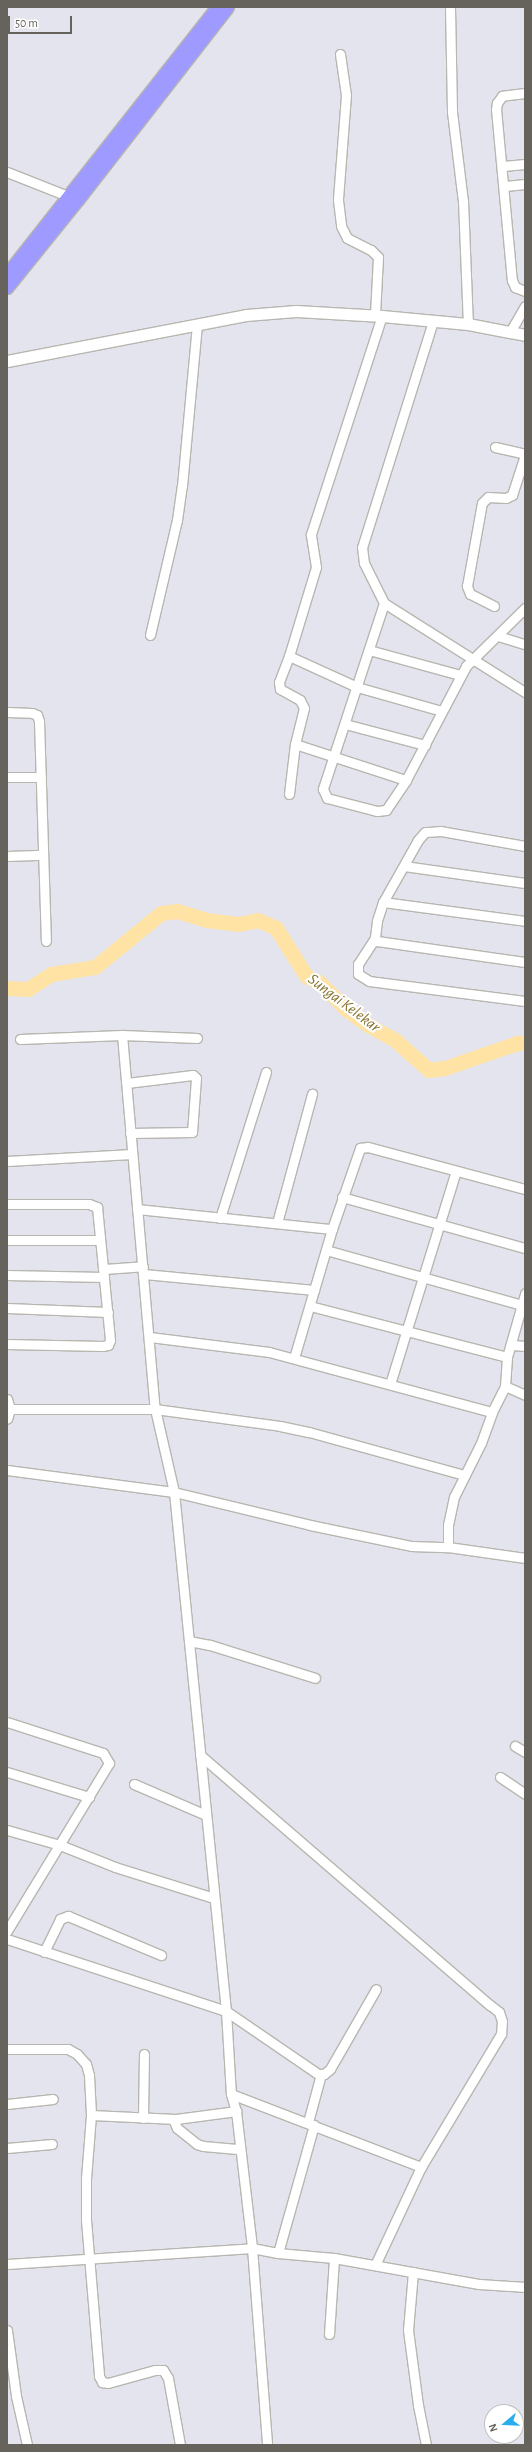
<!DOCTYPE html>
<html>
<head>
<meta charset="utf-8">
<style>
	body { margin:0 }
	#map { position:relative; width:532px; height:2452px; overflow:hidden; background:#e4e4ef; font-family:"Alegreya Sans",sans-serif }
	div>[style] { position:absolute }
	.river>* { height:15px; margin:-7.5px; padding:0 7.5px; transform-origin:7.5px; border-radius:7.5px; background:#ffe3a4 }
	.roads { filter:drop-shadow(1px 0 #b7b6af) drop-shadow(-1px 0 #b7b6af) drop-shadow(0 1px #b7b6af) drop-shadow(0 -1px #b7b6af) }
	.minor>* { height:9px; margin:-4.5px; padding:0 4.5px; transform-origin:4.5px; border-radius:4.5px; background:#fff }
	.tertiary>* { height:11px; margin:-5.5px; padding:0 5.5px; transform-origin:5.5px; border-radius:5.5px; background:#fff }
	.trunk>* { height:11px; margin:-5.5px; padding:0 5.5px; transform-origin:5.5px; border-radius:5.5px; background:#9e9aff }
	span { translate:-50% -50%; white-space:nowrap; text-align:center; line-height:1.15; -webkit-text-stroke:4px #fff; paint-order:stroke }
	.water-label { font-size:16px; color:#887430; font-style:italic }
	.frame { position:absolute; inset:0; border:8px solid #65635c; pointer-events:none }
	.north { position:absolute; left:484px; top:2404px; width:40px; height:40px; box-sizing:border-box; background:#fff; border:1px solid #c1c1be; border-radius:50%; rotate:251deg; font-size:11px; font-weight:700; line-height:16px; text-align:center; color:#65635c }
	.north::after { content:''; display:block; margin:auto; width:14px; height:18px; background:#29adef; clip-path:polygon(50% 0,100% 100%,50% 72%,0 100%) }
	.scale { position:absolute; left:8px; top:16px; width:64px; height:18px; box-sizing:border-box; border:2px solid #65635c; border-top:0; padding-left:5px; font-size:12px; line-height:14px; white-space:nowrap; color:#65635c; -webkit-text-stroke:3px #fff; paint-order:stroke }
</style>
</head>
<body>
<div id="map">
	<div class="river">
		<div style="left:7px;top:988px;width:21px;rotate:3deg"></div>
		<div style="left:28px;top:989px;width:27px;rotate:-33deg"></div>
		<div style="left:51px;top:974px;width:45px;rotate:-9deg"></div>
		<div style="left:95px;top:967px;width:85px;rotate:-39.3deg"></div>
		<div style="left:161px;top:913px;width:16px;rotate:-7deg"></div>
		<div style="left:177px;top:911px;width:30px;rotate:17deg"></div>
		<div style="left:206px;top:920px;width:32px;rotate:7deg"></div>
		<div style="left:238px;top:924px;width:20px;rotate:-11deg"></div>
		<div style="left:258px;top:920px;width:20px;rotate:24deg"></div>
		<div style="left:276px;top:928px;width:57px;rotate:58deg"></div>
		<div style="left:306px;top:976px;width:16px;rotate:27deg"></div>
		<div style="left:320px;top:983px;width:37px;rotate:45deg"></div>
		<div style="left:346px;top:1009px;width:27px;rotate:36deg"></div>
		<div style="left:368px;top:1025px;width:31px;rotate:29deg"></div>
		<div style="left:395px;top:1040px;width:45px;rotate:41.4deg"></div>
		<div style="left:429px;top:1070px;width:16px;rotate:-7deg"></div>
		<div style="left:445px;top:1068px;width:76px;rotate:-19.1deg"></div>
		<div style="left:517px;top:1043px;width:8px"></div>
	</div>
	<div class="roads">
		<div class="minor">
			<div style="left:450px;top:7px;width:105px;rotate:88.9deg"></div>
			<div style="left:452px;top:112px;width:90px;rotate:83deg"></div>
			<div style="left:463px;top:201px;width:123px;rotate:87.7deg"></div>
			<div style="left:340px;top:54px;width:41px;rotate:81.7deg"></div>
			<div style="left:346px;top:95px;width:105px;rotate:94.4deg"></div>
			<div style="left:338px;top:200px;width:26px;rotate:83deg"></div>
			<div style="left:341px;top:226px;width:13px;rotate:63deg"></div>
			<div style="left:347px;top:238px;width:27px;rotate:27deg"></div>
			<div style="left:371px;top:250px;width:10px;rotate:45deg"></div>
			<div style="left:378px;top:257px;width:58px;rotate:93deg"></div>
			<div style="left:525px;top:93px;width:23px;rotate:173deg"></div>
			<div style="left:502px;top:96px;width:9px;rotate:126deg"></div>
			<div style="left:497px;top:103px;width:6px;rotate:99deg"></div>
			<div style="left:496px;top:109px;width:172px;rotate:84.7deg"></div>
			<div style="left:512px;top:280px;width:8px;rotate:67deg"></div>
			<div style="left:515px;top:287px;width:11px;rotate:22deg"></div>
			<div style="left:503px;top:166px;width:22px;rotate:-5deg"></div>
			<div style="left:7px;top:172px;width:66px;rotate:21.5deg"></div>
			<div style="left:505px;top:186px;width:20px;rotate:-6deg"></div>
			<div style="left:433px;top:321px;width:237px;rotate:107.4deg"></div>
			<div style="left:362px;top:547px;width:16px;rotate:83deg"></div>
			<div style="left:364px;top:563px;width:45px;rotate:63.4deg"></div>
			<div style="left:384px;top:603px;width:196px;rotate:108.2deg"></div>
			<div style="left:323px;top:789px;width:10px;rotate:66deg"></div>
			<div style="left:327px;top:798px;width:52px;rotate:14.6deg"></div>
			<div style="left:377px;top:811px;width:9px;rotate:-6deg"></div>
			<div style="left:386px;top:810px;width:36px;rotate:-56deg"></div>
			<div style="left:406px;top:780px;width:129px;rotate:-62.2deg"></div>
			<div style="left:466px;top:666px;width:83px;rotate:-44.5deg"></div>
			<div style="left:510px;top:332px;width:30px;rotate:-60deg"></div>
			<div style="left:495px;top:447px;width:31px;rotate:13deg"></div>
			<div style="left:384px;top:603px;width:167px;rotate:32.3deg"></div>
			<div style="left:494px;top:606px;width:27px;rotate:-153deg"></div>
			<div style="left:470px;top:594px;width:9px;rotate:-111deg"></div>
			<div style="left:467px;top:586px;width:84px;rotate:-79.8deg"></div>
			<div style="left:482px;top:503px;width:8px;rotate:-45deg"></div>
			<div style="left:488px;top:497px;width:18px;rotate:3deg"></div>
			<div style="left:506px;top:498px;width:7px;rotate:-27deg"></div>
			<div style="left:512px;top:495px;width:42px;rotate:-72deg"></div>
			<div style="left:150px;top:635px;width:118px;rotate:-76.8deg"></div>
			<div style="left:177px;top:520px;width:34px;rotate:-82deg"></div>
			<div style="left:182px;top:486px;width:163px;rotate:-84.7deg"></div>
			<div style="left:498px;top:636px;width:28px;rotate:17deg"></div>
			<div style="left:369px;top:650px;width:94px;rotate:15.4deg"></div>
			<div style="left:289px;top:656px;width:75px;rotate:24.5deg"></div>
			<div style="left:357px;top:687px;width:88px;rotate:15.8deg"></div>
			<div style="left:7px;top:712px;width:25px;rotate:2deg"></div>
			<div style="left:32px;top:713px;width:5px;rotate:22deg"></div>
			<div style="left:37px;top:715px;width:6px;rotate:72deg"></div>
			<div style="left:39px;top:721px;width:220px;rotate:88.2deg"></div>
			<div style="left:345px;top:724px;width:83px;rotate:14.7deg"></div>
			<div style="left:295px;top:744px;width:117px;rotate:18deg"></div>
			<div style="left:7px;top:777px;width:34px"></div>
			<div style="left:289px;top:794px;width:50px;rotate:-83.2deg"></div>
			<div style="left:295px;top:744px;width:37px;rotate:-76deg"></div>
			<div style="left:304px;top:708px;width:9px;rotate:-117deg"></div>
			<div style="left:300px;top:700px;width:23px;rotate:-151deg"></div>
			<div style="left:280px;top:689px;width:7px;rotate:-98deg"></div>
			<div style="left:279px;top:682px;width:28px;rotate:-69deg"></div>
			<div style="left:289px;top:656px;width:93px;rotate:-73.1deg"></div>
			<div style="left:316px;top:567px;width:33px;rotate:-99deg"></div>
			<div style="left:311px;top:534px;width:229px;rotate:-72deg"></div>
			<div style="left:525px;top:846px;width:85px;rotate:-169.9deg"></div>
			<div style="left:441px;top:831px;width:16px;rotate:176deg"></div>
			<div style="left:425px;top:832px;width:11px;rotate:131deg"></div>
			<div style="left:418px;top:840px;width:71px;rotate:119.4deg"></div>
			<div style="left:383px;top:902px;width:20px;rotate:108deg"></div>
			<div style="left:377px;top:921px;width:17px;rotate:97deg"></div>
			<div style="left:375px;top:938px;width:4px;rotate:56deg"></div>
			<div style="left:377px;top:941px;width:149px;rotate:8.1deg"></div>
			<div style="left:7px;top:856px;width:36px;rotate:-2deg"></div>
			<div style="left:404px;top:866px;width:122px;rotate:8deg"></div>
			<div style="left:383px;top:902px;width:143px;rotate:7.6deg"></div>
			<div style="left:375px;top:938px;width:31px;rotate:123deg"></div>
			<div style="left:358px;top:964px;width:10px;rotate:90deg"></div>
			<div style="left:358px;top:974px;width:13px;rotate:32deg"></div>
			<div style="left:369px;top:981px;width:157px;rotate:7.3deg"></div>
			<div style="left:122px;top:1035px;width:375px;rotate:85deg"></div>
			<div style="left:155px;top:1409px;width:85px;rotate:77.1deg"></div>
			<div style="left:174px;top:1492px;width:522px;rotate:84.28deg"></div>
			<div style="left:226px;top:2011px;width:83px;rotate:86.6deg"></div>
			<div style="left:231px;top:2094px;width:18px;rotate:74deg"></div>
			<div style="left:236px;top:2111px;width:138px;rotate:83.3deg"></div>
			<div style="left:252px;top:2248px;width:198px;rotate:85.6deg"></div>
			<div style="left:20px;top:1039px;width:102px;rotate:-2.2deg"></div>
			<div style="left:122px;top:1035px;width:75px;rotate:2.3deg"></div>
			<div style="left:127px;top:1083px;width:66px;rotate:-6.9deg"></div>
			<div style="left:193px;top:1075px;width:4px;rotate:45deg"></div>
			<div style="left:196px;top:1078px;width:54px;rotate:94.2deg"></div>
			<div style="left:192px;top:1132px;width:62px;rotate:179.1deg"></div>
			<div style="left:7px;top:1161px;width:125px;rotate:-3.2deg"></div>
			<div style="left:342px;top:1197px;width:190px;rotate:15.6deg"></div>
			<div style="left:7px;top:1204px;width:82px"></div>
			<div style="left:89px;top:1204px;width:9px;rotate:21deg"></div>
			<div style="left:97px;top:1207px;width:134px;rotate:84.4deg"></div>
			<div style="left:110px;top:1340px;width:5px;rotate:112deg"></div>
			<div style="left:108px;top:1345px;width:5px;rotate:169deg"></div>
			<div style="left:103px;top:1346px;width:96px;rotate:-178.8deg"></div>
			<div style="left:137px;top:1209px;width:196px;rotate:5.9deg"></div>
			<div style="left:220px;top:1218px;width:153px;rotate:-72.5deg"></div>
			<div style="left:277px;top:1223px;width:134px;rotate:-74.8deg"></div>
			<div style="left:7px;top:1240px;width:93px"></div>
			<div style="left:326px;top:1250px;width:204px;rotate:15.7deg"></div>
			<div style="left:104px;top:1269px;width:39px;rotate:-4deg"></div>
			<div style="left:144px;top:1274px;width:171px;rotate:5.4deg"></div>
			<div style="left:7px;top:1275px;width:97px;rotate:1.2deg"></div>
			<div style="left:310px;top:1306px;width:203px;rotate:14.5deg"></div>
			<div style="left:7px;top:1308px;width:101px;rotate:2.3deg"></div>
			<div style="left:150px;top:1337px;width:120px;rotate:7.2deg"></div>
			<div style="left:269px;top:1352px;width:231px;rotate:15.1deg"></div>
			<div style="left:512px;top:1345px;width:13px;rotate:4deg"></div>
			<div style="left:294px;top:1358px;width:134px;rotate:-73.6deg"></div>
			<div style="left:332px;top:1229px;width:86px;rotate:-70.9deg"></div>
			<div style="left:360px;top:1148px;width:8px;rotate:-7deg"></div>
			<div style="left:368px;top:1147px;width:163px;rotate:15deg"></div>
			<div style="left:390px;top:1384px;width:223px;rotate:-72.8deg"></div>
			<div style="left:505px;top:1386px;width:22px;rotate:24deg"></div>
			<div style="left:7px;top:1399px;width:10px;rotate:73deg"></div>
			<div style="left:10px;top:1409px;width:10px;rotate:107deg"></div>
			<div style="left:10px;top:1409px;width:145px"></div>
			<div style="left:155px;top:1409px;width:126px;rotate:7.7deg"></div>
			<div style="left:280px;top:1426px;width:30px;rotate:12deg"></div>
			<div style="left:309px;top:1432px;width:161px;rotate:15.5deg"></div>
			<div style="left:7px;top:1470px;width:168px;rotate:7.5deg"></div>
			<div style="left:174px;top:1492px;width:140px;rotate:13.6deg"></div>
			<div style="left:310px;top:1525px;width:103px;rotate:11.7deg"></div>
			<div style="left:411px;top:1546px;width:37px;rotate:2deg"></div>
			<div style="left:448px;top:1547px;width:78px;rotate:8.1deg"></div>
			<div style="left:448px;top:1547px;width:22px;rotate:-90deg"></div>
			<div style="left:448px;top:1525px;width:29px;rotate:-78deg"></div>
			<div style="left:454px;top:1497px;width:60px;rotate:-63.4deg"></div>
			<div style="left:481px;top:1443px;width:33px;rotate:-70deg"></div>
			<div style="left:492px;top:1412px;width:29px;rotate:-63deg"></div>
			<div style="left:505px;top:1386px;width:29px;rotate:-86deg"></div>
			<div style="left:507px;top:1357px;width:66px;rotate:-74.1deg"></div>
			<div style="left:189px;top:1641px;width:21px;rotate:11deg"></div>
			<div style="left:210px;top:1645px;width:110px;rotate:17.4deg"></div>
			<div style="left:7px;top:1722px;width:101px;rotate:17.9deg"></div>
			<div style="left:103px;top:1753px;width:12px;rotate:59deg"></div>
			<div style="left:109px;top:1763px;width:197px;rotate:121.3deg"></div>
			<div style="left:515px;top:1746px;width:12px;rotate:31deg"></div>
			<div style="left:200px;top:1755px;width:383px;rotate:40.8deg"></div>
			<div style="left:490px;top:2005px;width:11px;rotate:38deg"></div>
			<div style="left:499px;top:2012px;width:9px;rotate:72deg"></div>
			<div style="left:502px;top:2021px;width:13px;rotate:94deg"></div>
			<div style="left:501px;top:2034px;width:155px;rotate:121deg"></div>
			<div style="left:421px;top:2167px;width:108px;rotate:115.1deg"></div>
			<div style="left:7px;top:1772px;width:86px;rotate:17deg"></div>
			<div style="left:500px;top:1777px;width:30px;rotate:34deg"></div>
			<div style="left:134px;top:1784px;width:78px;rotate:23.3deg"></div>
			<div style="left:7px;top:1830px;width:55px;rotate:15.8deg"></div>
			<div style="left:60px;top:1845px;width:59px;rotate:21.8deg"></div>
			<div style="left:115px;top:1867px;width:104px;rotate:17.4deg"></div>
			<div style="left:7px;top:1939px;width:231px;rotate:18.2deg"></div>
			<div style="left:226px;top:2011px;width:112px;rotate:34.4deg"></div>
			<div style="left:318px;top:2074px;width:6px"></div>
			<div style="left:324px;top:2074px;width:8px;rotate:-40deg"></div>
			<div style="left:330px;top:2069px;width:92px;rotate:-60.1deg"></div>
			<div style="left:44px;top:1952px;width:37px;rotate:-64deg"></div>
			<div style="left:60px;top:1919px;width:9px;rotate:-21deg"></div>
			<div style="left:68px;top:1916px;width:101px;rotate:22.8deg"></div>
			<div style="left:7px;top:2049px;width:61px"></div>
			<div style="left:68px;top:2049px;width:10px;rotate:29deg"></div>
			<div style="left:77px;top:2054px;width:13px;rotate:48deg"></div>
			<div style="left:86px;top:2064px;width:11px;rotate:75deg"></div>
			<div style="left:89px;top:2075px;width:40px;rotate:87.1deg"></div>
			<div style="left:91px;top:2115px;width:63px;rotate:94.5deg"></div>
			<div style="left:86px;top:2178px;width:42px;rotate:90deg"></div>
			<div style="left:86px;top:2220px;width:157px;rotate:85.2deg"></div>
			<div style="left:99px;top:2376px;width:7px;rotate:63deg"></div>
			<div style="left:102px;top:2382px;width:6px;rotate:9deg"></div>
			<div style="left:108px;top:2383px;width:49px;rotate:-15.5deg"></div>
			<div style="left:155px;top:2370px;width:8px"></div>
			<div style="left:163px;top:2370px;width:9px;rotate:58deg"></div>
			<div style="left:168px;top:2378px;width:68px;rotate:79.8deg"></div>
			<div style="left:231px;top:2094px;width:204px;rotate:21deg"></div>
			<div style="left:7px;top:2104px;width:46px;rotate:-6.2deg"></div>
			<div style="left:91px;top:2115px;width:85px;rotate:2.7deg"></div>
			<div style="left:176px;top:2119px;width:61px;rotate:-7.6deg"></div>
			<div style="left:143px;top:2118px;width:64px;rotate:-89.1deg"></div>
			<div style="left:173px;top:2119px;width:10px;rotate:66deg"></div>
			<div style="left:177px;top:2128px;width:26px;rotate:39deg"></div>
			<div style="left:197px;top:2144px;width:6px;rotate:18deg"></div>
			<div style="left:203px;top:2146px;width:37px;rotate:5deg"></div>
			<div style="left:308px;top:2122px;width:50px;rotate:-74.8deg"></div>
			<div style="left:7px;top:2148px;width:45px;rotate:-5.1deg"></div>
			<div style="left:278px;top:2253px;width:133px;rotate:-74.3deg"></div>
			<div style="left:7px;top:2264px;width:246px;rotate:-3.7deg"></div>
			<div style="left:252px;top:2248px;width:26px;rotate:11deg"></div>
			<div style="left:278px;top:2253px;width:56px;rotate:5.1deg"></div>
			<div style="left:334px;top:2258px;width:147px;rotate:10.2deg"></div>
			<div style="left:479px;top:2284px;width:46px;rotate:3.7deg"></div>
			<div style="left:413px;top:2272px;width:58px;rotate:94.9deg"></div>
			<div style="left:408px;top:2330px;width:76px;rotate:82.4deg"></div>
			<div style="left:418px;top:2405px;width:41px;rotate:78.7deg"></div>
			<div style="left:7px;top:2330px;width:67px;rotate:82.2deg"></div>
			<div style="left:16px;top:2396px;width:50px;rotate:77.3deg"></div>
			<div style="left:329px;top:2334px;width:76px;rotate:-86.2deg"></div>
		</div>
		<div class="tertiary">
			<div style="left:7px;top:361px;width:243px;rotate:-10.9deg"></div>
			<div style="left:246px;top:315px;width:50px;rotate:-4.6deg"></div>
			<div style="left:296px;top:311px;width:86px;rotate:3.3deg"></div>
			<div style="left:382px;top:316px;width:86px;rotate:5.3deg"></div>
			<div style="left:468px;top:324px;width:58px;rotate:10.9deg"></div>
		</div>
		<div class="trunk">
			<div style="left:7px;top:273px;width:338px;rotate:-51.8deg"></div>
			<div style="left:7px;top:288px;width:113px;rotate:-51.1deg"></div>
			<div style="left:78px;top:200px;width:244px;rotate:-52.1deg"></div>
		</div>
	</div>
	<div class="water-label">
		<span style="left:344px;top:1003px;rotate:37deg">Sungai Kelekar</span>
	</div>
	<div class="frame"></div>
	<div class="north">N</div>
	<div class="scale">50 m</div>
</div>
</body>
</html>
